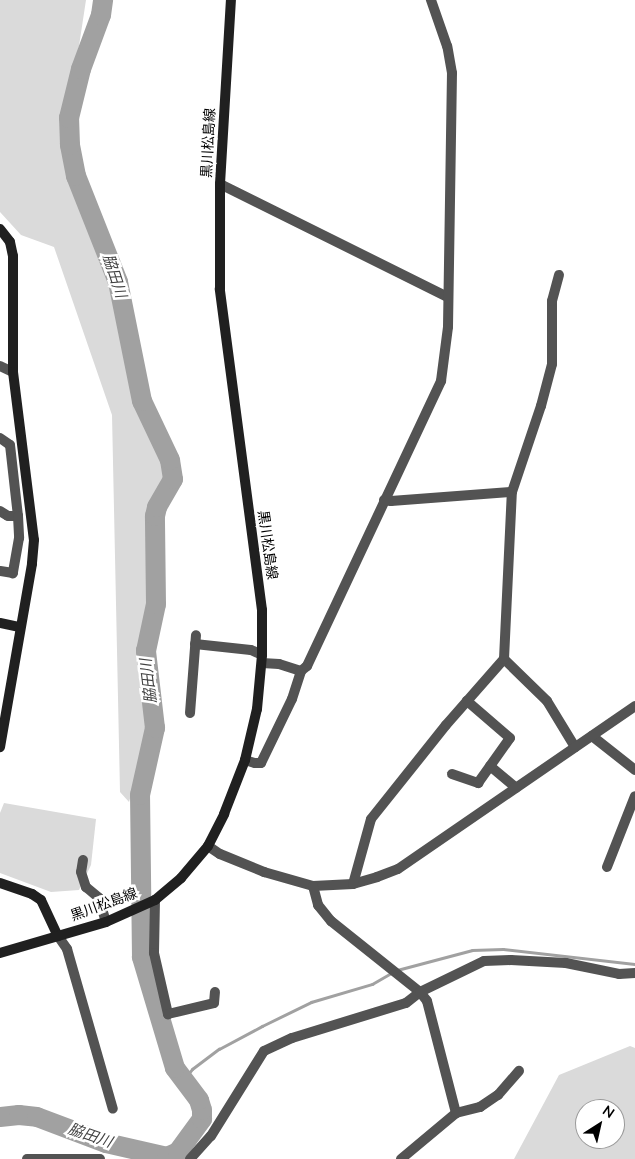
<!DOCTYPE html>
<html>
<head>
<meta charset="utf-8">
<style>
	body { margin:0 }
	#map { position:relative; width:635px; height:1159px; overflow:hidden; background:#fff; font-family:"Nunito Sans","Noto Sans JP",sans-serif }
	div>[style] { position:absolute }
	.green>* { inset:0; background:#dadada }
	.stream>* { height:3px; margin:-1.5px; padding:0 1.5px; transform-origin:1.5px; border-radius:1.5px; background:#a1a1a1 }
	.river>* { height:20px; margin:-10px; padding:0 10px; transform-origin:10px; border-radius:10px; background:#a1a1a1 }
	.street>* { height:10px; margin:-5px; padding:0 5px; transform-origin:5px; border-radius:5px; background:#535353 }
	.secondary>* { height:10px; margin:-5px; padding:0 5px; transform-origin:5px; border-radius:5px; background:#202020 }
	span { translate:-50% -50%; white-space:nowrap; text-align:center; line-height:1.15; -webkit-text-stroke:5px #fff; paint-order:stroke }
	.street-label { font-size:14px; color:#000 }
	.water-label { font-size:15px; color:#424242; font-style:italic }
	.north { position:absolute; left:575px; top:1099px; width:50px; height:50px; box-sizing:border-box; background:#fff; border:1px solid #999; border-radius:50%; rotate:35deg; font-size:14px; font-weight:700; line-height:20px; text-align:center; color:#000 }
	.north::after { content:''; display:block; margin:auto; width:18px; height:22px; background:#000; clip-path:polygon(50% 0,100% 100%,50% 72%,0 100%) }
</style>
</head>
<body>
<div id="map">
	<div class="green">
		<div style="clip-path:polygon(0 0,86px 0,79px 46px,69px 79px,69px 101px,65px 120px,70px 171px,114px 283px,139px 402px,170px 474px,152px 511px,151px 727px,129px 802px,120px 792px,112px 415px,54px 247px,21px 235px,0 212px)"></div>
		<div style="clip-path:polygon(4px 803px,96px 819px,91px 865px,79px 890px,51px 892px,0 873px,0 813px)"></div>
		<div style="clip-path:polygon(evenodd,630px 1046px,635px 1048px,635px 1159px,514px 1159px,559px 1075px,630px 1046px,585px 1109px,615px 1109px,615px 1139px,585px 1139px,585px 1109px)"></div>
	</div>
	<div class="stream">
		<div style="left:397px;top:970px;width:78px;rotate:-14.9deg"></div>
		<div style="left:472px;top:950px;width:31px;rotate:-2deg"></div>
		<div style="left:503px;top:949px;width:133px;rotate:6.5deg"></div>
		<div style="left:184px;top:1079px;width:13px;rotate:-51deg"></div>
		<div style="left:192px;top:1069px;width:34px;rotate:-37deg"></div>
		<div style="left:219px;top:1049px;width:49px;rotate:-28.1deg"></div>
		<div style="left:262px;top:1026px;width:55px;rotate:-26.1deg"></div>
		<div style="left:311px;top:1002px;width:64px;rotate:-16.4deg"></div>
		<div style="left:372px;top:984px;width:22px;rotate:-30deg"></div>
	</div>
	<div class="river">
		<div style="left:0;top:1117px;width:19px;rotate:-6deg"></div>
		<div style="left:19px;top:1115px;width:18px;rotate:6deg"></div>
		<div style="left:37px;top:1117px;width:74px;rotate:20.6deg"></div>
		<div style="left:106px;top:1143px;width:63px;rotate:12.9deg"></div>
		<div style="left:167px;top:1157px;width:12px;rotate:-24deg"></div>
		<div style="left:178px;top:1152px;width:41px;rotate:-54deg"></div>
		<div style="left:202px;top:1119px;width:9px;rotate:-90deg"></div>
		<div style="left:202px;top:1110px;width:10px;rotate:-107deg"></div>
		<div style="left:199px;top:1100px;width:40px;rotate:-127deg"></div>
		<div style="left:175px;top:1068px;width:116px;rotate:-106.6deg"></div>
		<div style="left:142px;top:957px;width:162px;rotate:-90.7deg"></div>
		<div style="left:140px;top:795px;width:69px;rotate:-77.4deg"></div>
		<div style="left:155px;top:728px;width:78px;rotate:-96.7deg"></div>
		<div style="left:146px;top:651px;width:48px;rotate:-78deg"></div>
		<div style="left:156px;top:604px;width:88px;rotate:-90.7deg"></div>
		<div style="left:155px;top:516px;width:9px;rotate:-77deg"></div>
		<div style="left:157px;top:507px;width:32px;rotate:-60deg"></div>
		<div style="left:173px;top:479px;width:19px;rotate:-99deg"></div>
		<div style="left:170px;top:460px;width:65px;rotate:-115.4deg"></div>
		<div style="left:142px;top:401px;width:121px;rotate:-101.4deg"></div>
		<div style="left:118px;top:282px;width:114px;rotate:-111.6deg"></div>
		<div style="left:76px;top:176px;width:32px;rotate:-101deg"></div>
		<div style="left:70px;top:145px;width:27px;rotate:-92deg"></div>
		<div style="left:69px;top:118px;width:50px;rotate:-76.2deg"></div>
		<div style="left:81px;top:69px;width:58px;rotate:-69.7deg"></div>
		<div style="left:101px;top:15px;width:15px;rotate:-82deg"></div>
	</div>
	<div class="street">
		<div style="left:220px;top:184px;width:254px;rotate:26.4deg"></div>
		<div style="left:0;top:366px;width:14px;rotate:25deg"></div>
		<div style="left:0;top:438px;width:12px;rotate:35deg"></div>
		<div style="left:10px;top:445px;width:71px;rotate:83.6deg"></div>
		<div style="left:384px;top:500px;width:7px;rotate:8deg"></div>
		<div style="left:391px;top:501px;width:121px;rotate:-4.3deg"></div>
		<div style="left:512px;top:492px;width:91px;rotate:-71.4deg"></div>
		<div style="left:541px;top:406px;width:43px;rotate:-75.3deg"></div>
		<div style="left:552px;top:364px;width:63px;rotate:-90deg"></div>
		<div style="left:552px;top:301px;width:27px;rotate:-75deg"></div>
		<div style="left:0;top:511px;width:9px;rotate:32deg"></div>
		<div style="left:8px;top:516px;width:10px"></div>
		<div style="left:18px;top:516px;width:22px;rotate:87deg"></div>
		<div style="left:19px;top:538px;width:36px;rotate:100deg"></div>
		<div style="left:13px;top:573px;width:13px;rotate:-171deg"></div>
		<div style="left:195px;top:644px;width:56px;rotate:6.1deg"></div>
		<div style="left:251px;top:650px;width:12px;rotate:24deg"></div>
		<div style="left:504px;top:659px;width:60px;rotate:44.3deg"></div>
		<div style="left:547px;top:701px;width:54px;rotate:58.7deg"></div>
		<div style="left:262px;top:663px;width:17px;rotate:3deg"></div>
		<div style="left:279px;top:664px;width:23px;rotate:18deg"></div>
		<div style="left:190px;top:713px;width:78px;rotate:-85.6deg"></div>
		<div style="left:592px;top:736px;width:55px;rotate:38.3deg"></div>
		<div style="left:245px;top:760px;width:10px;rotate:17deg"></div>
		<div style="left:255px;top:763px;width:6px"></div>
		<div style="left:261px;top:763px;width:71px;rotate:-64.2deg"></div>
		<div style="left:292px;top:699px;width:29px;rotate:-72deg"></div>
		<div style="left:301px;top:671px;width:8px;rotate:-40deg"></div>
		<div style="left:307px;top:666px;width:315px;rotate:-64.8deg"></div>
		<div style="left:441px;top:381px;width:54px;rotate:-82.6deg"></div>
		<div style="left:448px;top:327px;width:254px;rotate:-89.1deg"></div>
		<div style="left:452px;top:73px;width:27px;rotate:-100deg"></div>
		<div style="left:447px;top:46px;width:49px;rotate:-109.2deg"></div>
		<div style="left:490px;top:766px;width:34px;rotate:40deg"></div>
		<div style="left:452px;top:774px;width:28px;rotate:19deg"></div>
		<div style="left:478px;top:783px;width:55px;rotate:-54.6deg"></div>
		<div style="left:510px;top:738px;width:57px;rotate:-139.3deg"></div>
		<div style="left:208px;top:846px;width:14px;rotate:34deg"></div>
		<div style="left:220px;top:854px;width:48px;rotate:22.2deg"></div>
		<div style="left:264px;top:872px;width:51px;rotate:15.9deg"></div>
		<div style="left:313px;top:886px;width:40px;rotate:-2.9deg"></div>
		<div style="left:353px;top:884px;width:25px;rotate:-16deg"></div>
		<div style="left:377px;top:877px;width:22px;rotate:-21deg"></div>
		<div style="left:398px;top:869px;width:288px;rotate:-34.5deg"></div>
		<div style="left:83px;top:860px;width:12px;rotate:99deg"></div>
		<div style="left:81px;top:872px;width:16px;rotate:72deg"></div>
		<div style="left:86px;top:887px;width:17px;rotate:40deg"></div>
		<div style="left:99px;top:898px;width:25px;rotate:74deg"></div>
		<div style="left:607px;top:867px;width:76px;rotate:-68.5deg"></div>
		<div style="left:353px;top:884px;width:67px;rotate:-74.5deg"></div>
		<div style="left:371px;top:819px;width:120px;rotate:-51.4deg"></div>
		<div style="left:446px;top:725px;width:88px;rotate:-48.7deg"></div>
		<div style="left:504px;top:659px;width:167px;rotate:-87.3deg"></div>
		<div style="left:313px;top:886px;width:20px;rotate:75deg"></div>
		<div style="left:318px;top:905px;width:21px;rotate:51deg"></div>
		<div style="left:331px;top:921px;width:114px;rotate:38.6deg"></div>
		<div style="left:420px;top:992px;width:11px;rotate:52deg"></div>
		<div style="left:427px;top:1001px;width:116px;rotate:75.5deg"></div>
		<div style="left:155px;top:900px;width:53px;rotate:91.1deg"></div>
		<div style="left:154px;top:953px;width:63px;rotate:77.1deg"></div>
		<div style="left:168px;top:1014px;width:47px;rotate:-13.4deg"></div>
		<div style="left:214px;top:1003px;width:11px;rotate:-85deg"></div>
		<div style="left:58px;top:936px;width:16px;rotate:55deg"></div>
		<div style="left:67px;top:949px;width:166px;rotate:74deg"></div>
		<div style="left:27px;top:1159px;width:73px"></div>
		<div style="left:190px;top:1159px;width:31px;rotate:-48deg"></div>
		<div style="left:211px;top:1136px;width:100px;rotate:-58.1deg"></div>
		<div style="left:264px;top:1051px;width:31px;rotate:-25deg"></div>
		<div style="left:292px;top:1038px;width:119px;rotate:-17.1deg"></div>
		<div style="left:406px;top:1003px;width:18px;rotate:-38deg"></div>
		<div style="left:420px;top:992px;width:71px;rotate:-25.8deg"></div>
		<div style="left:484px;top:961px;width:27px;rotate:-2deg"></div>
		<div style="left:511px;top:960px;width:55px;rotate:3.1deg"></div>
		<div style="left:566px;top:963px;width:54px;rotate:11.7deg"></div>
		<div style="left:619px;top:974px;width:16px;rotate:-4deg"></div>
		<div style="left:401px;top:1159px;width:72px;rotate:-39.9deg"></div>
		<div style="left:456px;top:1113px;width:25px;rotate:-14deg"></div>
		<div style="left:480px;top:1107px;width:22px;rotate:-34deg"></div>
		<div style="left:498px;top:1095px;width:32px;rotate:-49deg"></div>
	</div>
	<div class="secondary">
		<div style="left:0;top:229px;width:16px;rotate:52deg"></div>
		<div style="left:10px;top:242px;width:14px;rotate:78deg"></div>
		<div style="left:13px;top:256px;width:116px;rotate:90deg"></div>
		<div style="left:13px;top:372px;width:169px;rotate:82.9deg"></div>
		<div style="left:34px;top:540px;width:24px;rotate:95deg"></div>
		<div style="left:32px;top:564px;width:186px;rotate:99.9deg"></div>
		<div style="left:0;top:623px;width:19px;rotate:12deg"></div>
		<div style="left:0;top:883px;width:34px;rotate:19deg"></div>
		<div style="left:32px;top:894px;width:11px;rotate:34deg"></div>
		<div style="left:41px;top:900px;width:40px;rotate:65deg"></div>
		<div style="left:0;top:953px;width:110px;rotate:-16.3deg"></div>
		<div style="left:106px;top:922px;width:54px;rotate:-24.2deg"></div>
		<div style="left:155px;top:900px;width:34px;rotate:-40deg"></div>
		<div style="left:181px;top:878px;width:42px;rotate:-49.8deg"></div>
		<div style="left:208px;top:846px;width:36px;rotate:-63deg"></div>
		<div style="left:224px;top:814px;width:58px;rotate:-68.7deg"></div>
		<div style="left:245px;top:760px;width:52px;rotate:-76.8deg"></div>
		<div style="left:257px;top:709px;width:54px;rotate:-84.7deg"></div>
		<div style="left:262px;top:655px;width:45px;rotate:-90deg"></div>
		<div style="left:262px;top:610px;width:324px;rotate:-97.5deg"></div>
		<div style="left:220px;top:289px;width:105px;rotate:-90deg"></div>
		<div style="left:220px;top:184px;width:184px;rotate:-86.6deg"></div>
	</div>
	<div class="street-label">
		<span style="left:209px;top:143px;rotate:-87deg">黒川松島線</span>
		<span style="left:267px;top:545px;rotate:82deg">黒川松島線</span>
		<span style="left:104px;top:905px;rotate:-20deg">黒川松島線</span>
	</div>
	<div class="water-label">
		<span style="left:114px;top:276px;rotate:72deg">脇田川</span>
		<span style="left:149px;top:681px;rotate:-97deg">脇田川</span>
		<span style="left:90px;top:1136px;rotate:19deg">脇田川</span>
	</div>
	<div class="north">N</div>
</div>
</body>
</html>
